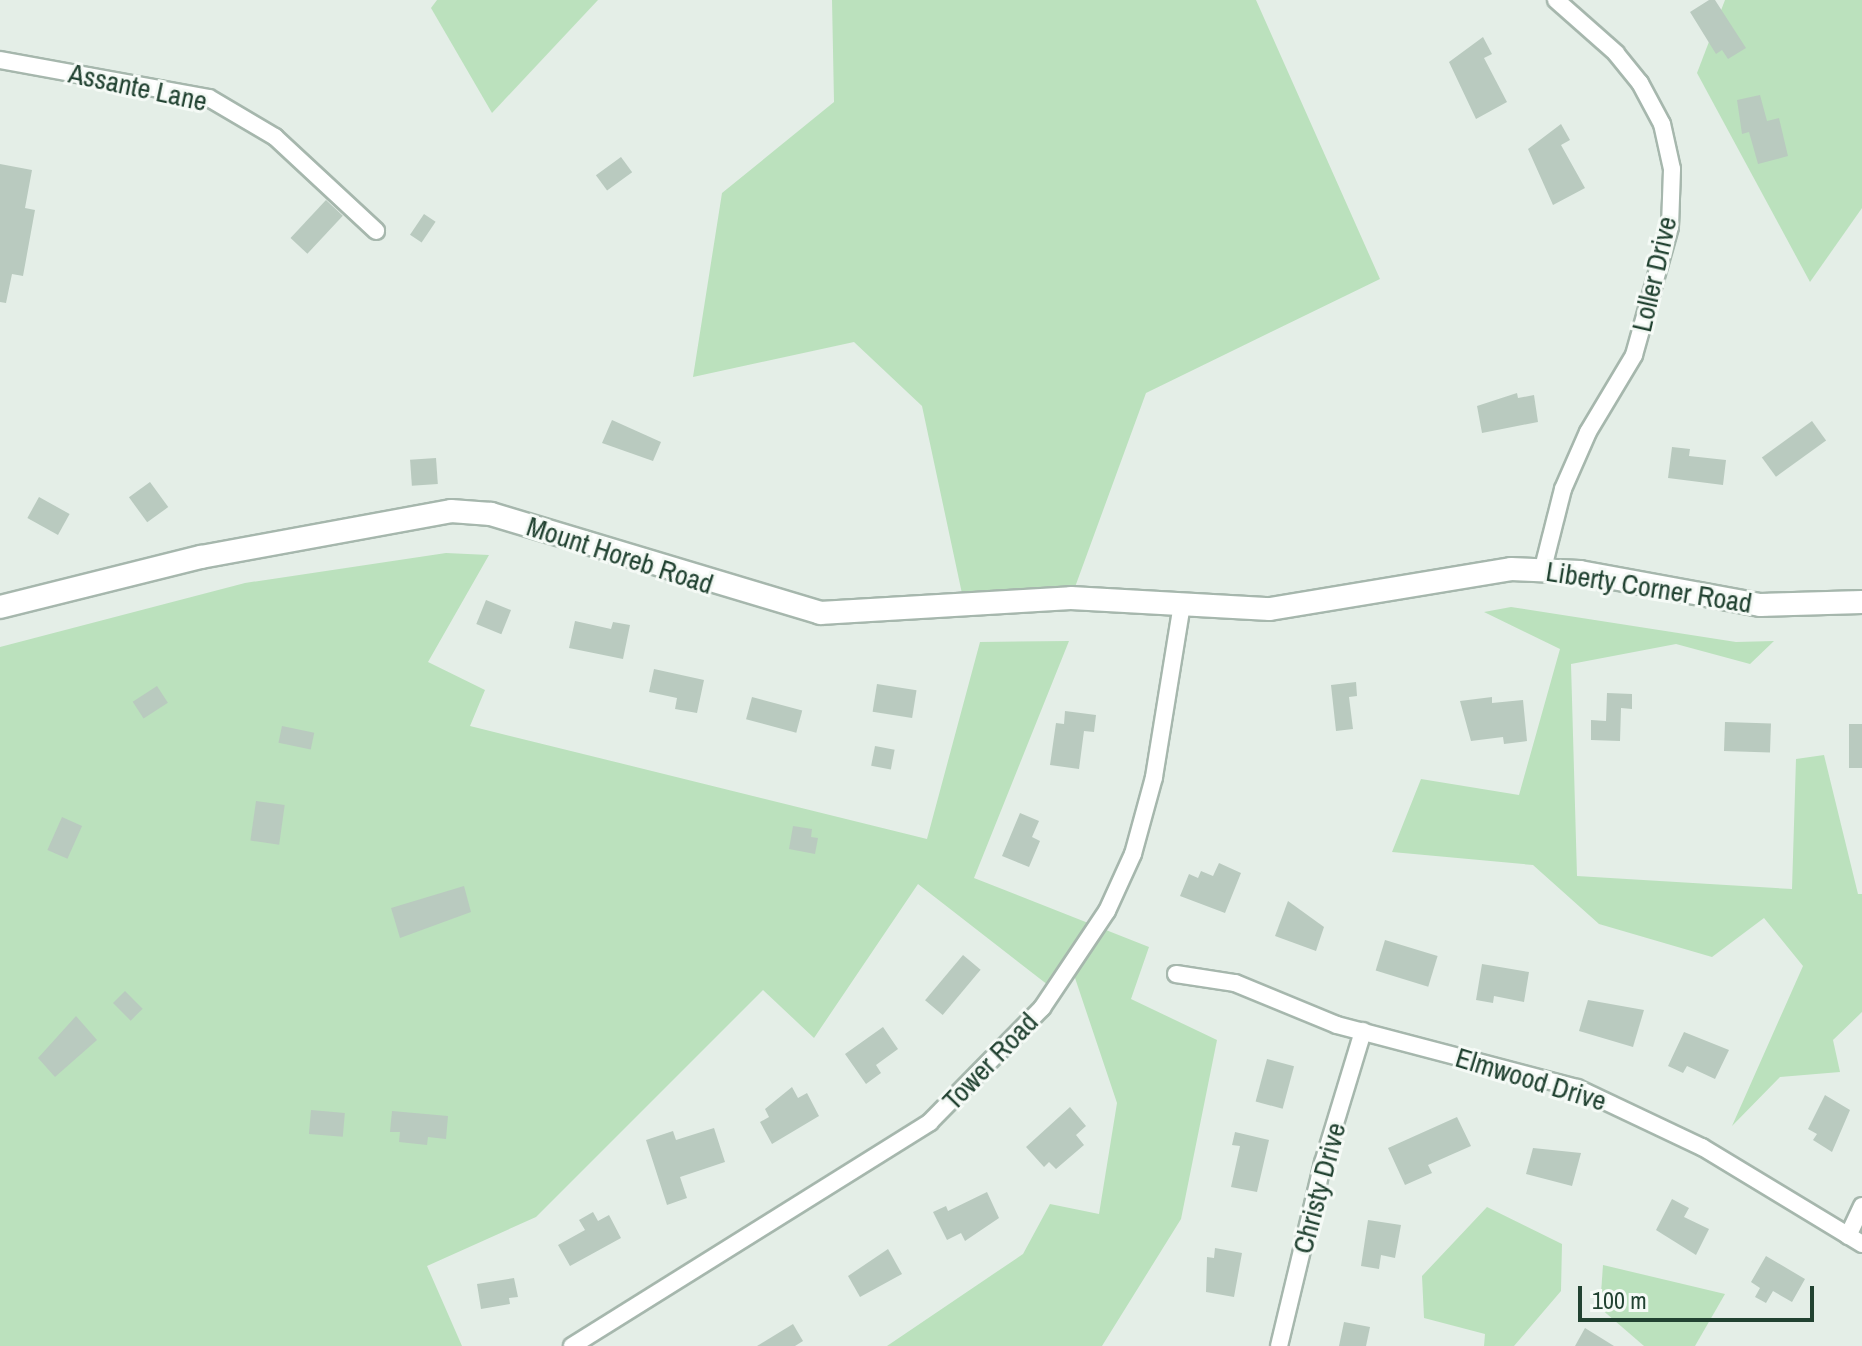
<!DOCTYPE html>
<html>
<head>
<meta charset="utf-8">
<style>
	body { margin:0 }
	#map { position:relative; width:1862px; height:1346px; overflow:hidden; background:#e4eee7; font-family:"Archivo Narrow",sans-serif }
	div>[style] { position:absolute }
	.green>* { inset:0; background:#bbe1bd }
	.building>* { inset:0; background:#b9cabf; transform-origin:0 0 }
	.roads { filter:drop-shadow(2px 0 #a6b7ad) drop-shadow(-2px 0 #a6b7ad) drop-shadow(0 2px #a6b7ad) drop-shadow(0 -2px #a6b7ad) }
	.street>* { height:16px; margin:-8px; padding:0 8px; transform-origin:8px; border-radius:8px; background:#fff }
	.secondary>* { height:22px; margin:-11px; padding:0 11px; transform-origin:11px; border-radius:11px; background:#fff }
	span { translate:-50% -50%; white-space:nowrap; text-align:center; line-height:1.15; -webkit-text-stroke:6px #f5faf6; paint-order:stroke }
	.street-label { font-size:28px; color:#214231 }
	.scale { position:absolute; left:1578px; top:1286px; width:236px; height:36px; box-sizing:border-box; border:4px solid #214231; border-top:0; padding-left:10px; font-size:24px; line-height:28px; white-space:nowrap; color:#214231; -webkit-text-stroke:6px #f5faf6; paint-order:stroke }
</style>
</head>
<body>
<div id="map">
	<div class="green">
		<div style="clip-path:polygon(437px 0,598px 0,492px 113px,431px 8px)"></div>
		<div style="clip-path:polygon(832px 0,1256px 0,1380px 279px,1146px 393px,1071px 598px,964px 603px,922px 406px,854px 342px,693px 377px,722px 193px,834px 102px)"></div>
		<div style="clip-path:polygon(1725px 0,1862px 0,1862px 208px,1810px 282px,1697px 73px)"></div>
		<div style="clip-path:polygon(446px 553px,489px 555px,428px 662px,485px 690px,470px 726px,927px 839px,980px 642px,1069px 641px,974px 878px,1149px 947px,1131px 999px,1217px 1040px,1181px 1219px,1102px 1346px,887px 1346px,1023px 1254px,1050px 1204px,1099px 1214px,1117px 1103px,1073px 972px,1057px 992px,918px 884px,814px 1038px,763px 990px,536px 1217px,427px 1266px,462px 1346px,0 1346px,0 647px,245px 583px)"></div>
		<div style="clip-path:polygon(1511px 607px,1736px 642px,1774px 641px,1750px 664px,1676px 644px,1571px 664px,1577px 876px,1792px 889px,1796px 759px,1824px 755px,1858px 894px,1862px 894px,1862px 1012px,1833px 1040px,1840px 1072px,1780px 1077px,1732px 1126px,1803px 966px,1764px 918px,1712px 957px,1599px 924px,1533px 865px,1392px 852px,1421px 779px,1519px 795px,1560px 649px,1484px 612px)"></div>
		<div style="clip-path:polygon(1487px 1207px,1562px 1244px,1561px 1291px,1514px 1346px,1484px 1346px,1485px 1334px,1424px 1318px,1422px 1276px)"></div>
		<div style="clip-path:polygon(1603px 1265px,1725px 1294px,1695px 1346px,1644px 1346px,1600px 1308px)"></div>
	</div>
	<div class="building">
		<div style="clip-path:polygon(1709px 0,1715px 0,1746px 48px,1728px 59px,1722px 50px,1716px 54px,1690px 12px)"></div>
		<div style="clip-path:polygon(1483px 37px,1492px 54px,1484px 58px,1507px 102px,1476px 119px,1449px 62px)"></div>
		<div style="clip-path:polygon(1760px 95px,1767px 121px,1779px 118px,1788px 156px,1758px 164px,1749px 132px,1742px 134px,1737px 100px)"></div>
		<div style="clip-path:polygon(1561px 124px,1570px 140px,1561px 145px,1585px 188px,1553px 205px,1528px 149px)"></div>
		<div style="left:621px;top:157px;width:19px;height:31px;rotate:54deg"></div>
		<div style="clip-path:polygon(0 164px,32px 170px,25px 208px,35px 210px,23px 276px,12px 274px,6px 303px,0 302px)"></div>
		<div style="left:326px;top:200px;width:23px;height:52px;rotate:43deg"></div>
		<div style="left:424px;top:214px;width:14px;height:25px;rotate:34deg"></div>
		<div style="clip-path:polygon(1517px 393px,1518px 398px,1534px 395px,1538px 422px,1482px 433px,1477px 406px)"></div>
		<div style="clip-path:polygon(612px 420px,661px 442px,653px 461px,602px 443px)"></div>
		<div style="left:1812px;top:421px;width:24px;height:62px;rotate:54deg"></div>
		<div style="clip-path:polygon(1672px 447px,1690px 449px,1689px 456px,1726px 460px,1723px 485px,1668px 478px)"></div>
		<div style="left:436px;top:458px;width:26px;height:26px;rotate:86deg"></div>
		<div style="left:150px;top:482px;width:31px;height:26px;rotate:54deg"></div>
		<div style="left:39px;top:497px;width:35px;height:24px;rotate:29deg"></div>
		<div style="left:486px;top:600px;width:27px;height:26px;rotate:22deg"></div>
		<div style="clip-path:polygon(575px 621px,611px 629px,613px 622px,630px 625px,623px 659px,569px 648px)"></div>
		<div style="clip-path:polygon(654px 669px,704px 680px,697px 713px,675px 709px,677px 698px,649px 692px)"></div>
		<div style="clip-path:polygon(1356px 682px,1357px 696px,1349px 697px,1353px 729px,1336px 731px,1331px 685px)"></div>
		<div style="left:877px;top:684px;width:40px;height:28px;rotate:9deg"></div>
		<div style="left:157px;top:686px;width:20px;height:29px;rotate:57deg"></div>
		<div style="clip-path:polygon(1607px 693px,1632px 694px,1632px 709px,1621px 708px,1620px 741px,1591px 740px,1591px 720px,1606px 721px)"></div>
		<div style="left:752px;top:697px;width:52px;height:23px;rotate:15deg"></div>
		<div style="clip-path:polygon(1492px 697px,1492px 703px,1523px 700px,1527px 741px,1504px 744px,1503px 737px,1471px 741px,1460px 701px)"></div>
		<div style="clip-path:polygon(1065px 711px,1096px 715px,1094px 732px,1084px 731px,1079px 769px,1050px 765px,1056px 723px,1064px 724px)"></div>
		<div style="left:1725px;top:722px;width:46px;height:29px;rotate:2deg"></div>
		<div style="left:1862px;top:724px;width:44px;height:13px;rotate:90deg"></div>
		<div style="left:282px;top:726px;width:33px;height:17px;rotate:12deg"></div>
		<div style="left:875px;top:746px;width:20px;height:20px;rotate:11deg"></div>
		<div style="left:256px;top:801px;width:29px;height:40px;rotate:8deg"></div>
		<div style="clip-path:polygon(1020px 813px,1039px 821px,1032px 837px,1040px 841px,1029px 867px,1002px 856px)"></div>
		<div style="left:62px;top:817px;width:22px;height:36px;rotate:24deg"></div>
		<div style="clip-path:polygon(793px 826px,812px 829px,811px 837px,818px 838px,815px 854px,789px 849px)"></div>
		<div style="clip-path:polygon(1219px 863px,1241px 873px,1225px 913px,1180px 896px,1189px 874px,1198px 878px,1201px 871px,1213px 876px)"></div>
		<div style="clip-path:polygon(464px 886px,471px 912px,400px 938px,391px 908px)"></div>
		<div style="clip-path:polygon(1288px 901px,1324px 927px,1316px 951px,1275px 936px)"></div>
		<div style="left:1385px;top:940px;width:55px;height:32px;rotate:17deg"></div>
		<div style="left:963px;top:955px;width:23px;height:59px;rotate:40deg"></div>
		<div style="clip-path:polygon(1482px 964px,1529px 972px,1524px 1002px,1494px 996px,1493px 1003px,1476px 1000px)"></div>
		<div style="left:125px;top:991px;width:25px;height:17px;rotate:45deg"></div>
		<div style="clip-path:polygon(1588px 1000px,1644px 1010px,1633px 1047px,1579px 1031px)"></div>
		<div style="clip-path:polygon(76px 1016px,97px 1040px,55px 1077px,38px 1058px)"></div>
		<div style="clip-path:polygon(883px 1027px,898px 1049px,876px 1065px,881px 1073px,866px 1084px,845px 1054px)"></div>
		<div style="clip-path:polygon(1684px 1032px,1729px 1050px,1715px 1079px,1687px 1066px,1683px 1073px,1668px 1066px)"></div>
		<div style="left:1267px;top:1059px;width:28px;height:44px;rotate:15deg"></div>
		<div style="clip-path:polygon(792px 1087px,798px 1098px,807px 1093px,819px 1116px,772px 1144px,760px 1122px,769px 1117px,765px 1109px)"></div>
		<div style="clip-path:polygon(1825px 1095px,1850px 1110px,1832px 1152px,1813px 1140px,1817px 1134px,1808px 1129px)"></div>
		<div style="clip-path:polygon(1070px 1107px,1086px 1126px,1076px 1135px,1084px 1145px,1056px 1169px,1049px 1162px,1044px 1167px,1026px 1147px)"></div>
		<div style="left:311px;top:1110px;width:34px;height:24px;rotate:5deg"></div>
		<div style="clip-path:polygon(392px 1111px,448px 1116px,446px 1139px,428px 1137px,427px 1145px,399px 1142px,400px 1132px,390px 1132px)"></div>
		<div style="clip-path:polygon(1457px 1117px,1471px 1146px,1428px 1165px,1432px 1173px,1405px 1185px,1388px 1148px)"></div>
		<div style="clip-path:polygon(714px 1128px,725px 1162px,680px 1177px,687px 1198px,667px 1205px,646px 1140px,673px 1131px,676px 1140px)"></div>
		<div style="clip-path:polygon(1235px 1132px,1269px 1140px,1257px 1192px,1231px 1187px,1240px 1146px,1232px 1145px)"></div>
		<div style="clip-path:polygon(1533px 1148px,1581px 1153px,1572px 1186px,1526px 1174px)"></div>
		<div style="clip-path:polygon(987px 1192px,999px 1218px,965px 1241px,961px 1233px,947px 1240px,933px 1212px,946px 1206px,948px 1211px)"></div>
		<div style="clip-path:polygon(1672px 1199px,1689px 1208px,1684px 1217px,1709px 1229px,1696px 1255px,1656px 1230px)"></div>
		<div style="clip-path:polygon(593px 1212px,598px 1221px,609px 1215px,621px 1238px,570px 1266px,558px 1245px,585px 1230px,579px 1220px)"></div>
		<div style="clip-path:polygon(1368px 1220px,1401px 1225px,1395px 1258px,1381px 1255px,1379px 1269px,1361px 1266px)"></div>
		<div style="clip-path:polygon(1215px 1248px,1242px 1253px,1234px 1297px,1206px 1292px,1207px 1257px,1214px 1258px)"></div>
		<div style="clip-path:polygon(888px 1249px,902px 1274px,860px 1297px,848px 1276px)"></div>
		<div style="clip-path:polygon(1766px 1256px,1805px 1279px,1792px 1302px,1773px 1291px,1766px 1303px,1755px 1297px,1760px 1288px,1751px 1282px)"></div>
		<div style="clip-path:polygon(514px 1278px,518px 1297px,509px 1298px,510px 1304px,481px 1309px,477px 1284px)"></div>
		<div style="clip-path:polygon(1344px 1322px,1370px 1327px,1366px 1346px,1339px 1346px)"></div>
		<div style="clip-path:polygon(793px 1324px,803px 1341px,795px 1346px,757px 1346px)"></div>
		<div style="clip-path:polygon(1585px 1328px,1614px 1346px,1575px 1346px)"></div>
	</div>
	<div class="roads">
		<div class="street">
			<div style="left:0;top:60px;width:212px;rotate:10.3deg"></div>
			<div style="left:209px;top:98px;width:77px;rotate:30.6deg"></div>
			<div style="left:275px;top:137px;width:138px;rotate:42.9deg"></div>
			<div style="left:1543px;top:568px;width:81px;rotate:-75.8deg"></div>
			<div style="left:1563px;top:489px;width:62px;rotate:-66.3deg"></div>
			<div style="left:1588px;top:432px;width:90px;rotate:-59.1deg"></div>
			<div style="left:1634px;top:355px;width:133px;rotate:-74.3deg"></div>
			<div style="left:1670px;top:227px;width:58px;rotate:-88deg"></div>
			<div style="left:1672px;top:169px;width:46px;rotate:-102.5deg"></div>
			<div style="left:1662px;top:124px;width:47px;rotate:-118.2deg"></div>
			<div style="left:1640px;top:83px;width:38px;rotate:-129deg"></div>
			<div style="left:1616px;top:53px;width:80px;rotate:-138.5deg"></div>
			<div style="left:1176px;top:974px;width:60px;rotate:8.7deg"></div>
			<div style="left:1235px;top:983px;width:110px;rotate:22.4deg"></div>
			<div style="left:1337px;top:1025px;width:248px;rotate:14.7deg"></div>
			<div style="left:1577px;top:1088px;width:138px;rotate:25.3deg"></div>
			<div style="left:1702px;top:1147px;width:187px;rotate:31.2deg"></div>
			<div style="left:1848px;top:1236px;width:33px;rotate:-65deg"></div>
			<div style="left:572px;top:1346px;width:422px;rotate:-32deg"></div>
			<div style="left:930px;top:1122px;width:160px;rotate:-45.5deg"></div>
			<div style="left:1042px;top:1008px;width:117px;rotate:-56.2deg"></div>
			<div style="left:1107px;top:911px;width:63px;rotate:-65.5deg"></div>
			<div style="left:1133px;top:854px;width:80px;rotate:-74.7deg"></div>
			<div style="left:1154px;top:777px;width:175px;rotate:-80.8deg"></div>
			<div style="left:1279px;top:1346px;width:188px;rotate:-76.5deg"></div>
			<div style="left:1323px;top:1163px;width:138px;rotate:-73.1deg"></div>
		</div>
		<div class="secondary">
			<div style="left:0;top:607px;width:207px;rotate:-14deg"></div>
			<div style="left:201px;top:557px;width:254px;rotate:-10.4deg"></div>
			<div style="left:451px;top:511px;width:40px;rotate:4.3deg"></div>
			<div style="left:491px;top:514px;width:344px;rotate:16.7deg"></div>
			<div style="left:820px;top:613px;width:251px;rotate:-3.4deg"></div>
			<div style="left:1071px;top:598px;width:199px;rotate:3.2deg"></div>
			<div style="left:1270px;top:609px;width:244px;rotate:-9.4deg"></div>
			<div style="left:1511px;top:569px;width:69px;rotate:2.5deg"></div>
			<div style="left:1580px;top:572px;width:183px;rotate:10.4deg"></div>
			<div style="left:1760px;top:605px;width:102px;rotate:-1.7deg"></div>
		</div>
	</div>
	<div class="street-label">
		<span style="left:138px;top:87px;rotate:12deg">Assante Lane</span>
		<span style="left:1654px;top:274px;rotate:-77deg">Loller Drive</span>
		<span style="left:620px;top:555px;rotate:18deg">Mount Horeb Road</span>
		<span style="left:1649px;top:587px;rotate:9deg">Liberty Corner Road</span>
		<span style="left:990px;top:1061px;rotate:-46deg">Tower Road</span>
		<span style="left:1531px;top:1079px;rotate:17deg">Elmwood Drive</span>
		<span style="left:1319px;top:1188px;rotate:-75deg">Christy Drive</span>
	</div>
	<div class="scale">100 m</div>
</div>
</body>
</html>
